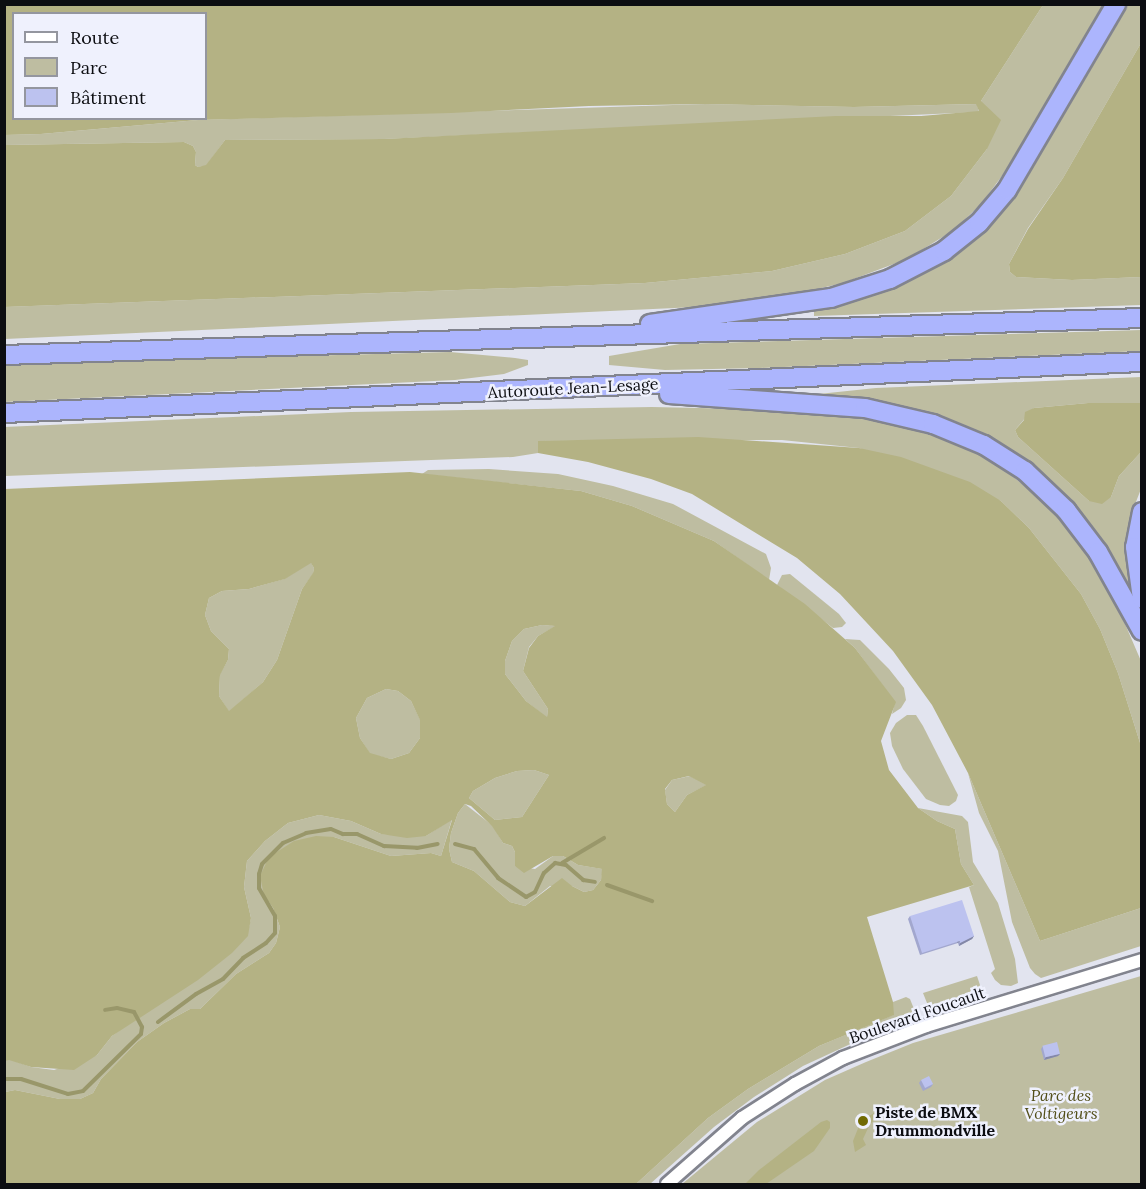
<!DOCTYPE html>
<html>
<head>
<meta charset="utf-8">
<style>
	body { margin:0 }
	#map { position:relative; width:1146px; height:1189px; overflow:hidden; background:#e2e4ef; font-family:Lora,serif }
	div>[style] { position:absolute }
	.green>* { inset:0; background:#bebda1 }
	.forest>* { inset:0; background:#b4b284 }
	.stream>* { height:4px; margin:-2px; padding:0 2px; transform-origin:2px; border-radius:2px; background:#99976a }
	.roads { filter:drop-shadow(2px 0 #82848e) drop-shadow(-2px 0 #82848e) drop-shadow(0 2px #82848e) drop-shadow(0 -2px #82848e) }
	.minor>* { height:12px; margin:-6px; padding:0 6px; transform-origin:6px; border-radius:6px; background:#fff }
	.highway>* { height:18px; margin:-9px; padding:0 9px; transform-origin:9px; border-radius:9px; background:#acb5fd }
	.wall>* { inset:0; background:#a2a7ce }
	.shaded-wall>* { inset:0; background:#8488a7; transform-origin:0 0 }
	.building>* { inset:0; background:#bcc2ef; transform-origin:0 0 }
	.dots>* { width:16px; height:16px; translate:-50% -50%; box-sizing:border-box; border:3px solid #eff1fd; border-radius:50% }
	span { translate:-50% -50%; white-space:nowrap; text-align:center; line-height:1.15; -webkit-text-stroke:5px #eff1fd; paint-order:stroke }
	.street-label { font-size:16px; color:#0c0d11 }
	.park-label { font-size:16px; color:#524e18; font-style:italic }
	.poi-label { font-size:16px; color:#0c0d11; font-weight:700 }
	.left { translate:0 -50%; text-align:left }
	.frame { position:absolute; inset:0; border:6px solid #0c0d11; pointer-events:none }
	.legend { position:absolute; left:12px; top:12px; width:195px; height:108px; box-sizing:border-box; background:#eff1fd; border:2px solid #94969f; margin:0; padding:8px 10px; list-style:none; font-size:18px; color:#0c0d11 }
	.legend li { display:flex; align-items:center; gap:12px; height:30px }
	.legend b { width:30px; border:2px solid #94969f }
</style>
</head>
<body>
<div id="map">
	<div class="green">
		<div style="clip-path:polygon(1043px 5px,1104px 5px,1008px 168px,981px 204px,954px 230px,907px 259px,843px 283px,791px 295px,696px 307px,5px 339px,4px 307px,645px 283px,772px 271px,845px 254px,905px 231px,951px 196px,987px 149px,981px 101px)"></div>
		<div style="clip-path:polygon(1122px 5px,1141px 5px,1141px 43px,1063px 178px,1028px 228px,1009px 264px,1010px 272px,1016px 277px,1072px 280px,1141px 277px,1141px 305px,814px 316px,814px 309px,963px 243px)"></div>
		<div style="clip-path:polygon(705px 104px,854px 107px,977px 104px,979px 112px,384px 139px,225px 140px,206px 166px,198px 167px,195px 165px,196px 152px,193px 146px,184px 142px,5px 145px,4px 135px,41px 134px,198px 120px)"></div>
		<div style="clip-path:polygon(1141px 330px,1141px 351px,760px 368px,665px 370px,609px 365px,609px 356px,680px 344px)"></div>
		<div style="clip-path:polygon(450px 352px,515px 358px,528px 360px,528px 365px,504px 374px,455px 380px,5px 402px,5px 364px)"></div>
		<div style="clip-path:polygon(1141px 377px,1141px 403px,1088px 403px,1034px 408px,1015px 430px,1018px 437px,1089px 501px,1111px 497px,1119px 476px,1141px 452px,1141px 489px,1132px 512px,1129px 530px,1127px 550px,1134px 597px,1131px 597px,1001px 445px,975px 431px,945px 421px,809px 395px,876px 388px)"></div>
		<div style="clip-path:polygon(652px 407px,744px 409px,873px 419px,966px 445px,1004px 469px,1047px 505px,1076px 538px,1113px 596px,1141px 661px,1141px 746px,1118px 673px,1100px 629px,1081px 594px,1029px 528px,1001px 501px,859px 448px,782px 440px,538px 441px,538px 453px,513px 457px,5px 476px,4px 427px,351px 412px)"></div>
		<div style="clip-path:polygon(489px 469px,558px 474px,613px 486px,673px 504px,766px 554px,771px 568px,769px 580px,714px 541px,632px 506px,581px 491px,422px 474px,428px 470px)"></div>
		<div style="clip-path:polygon(311px 562px,314px 568px,313px 574px,302px 589px,277px 660px,263px 682px,229px 712px,219px 696px,220px 674px,228px 660px,229px 649px,211px 631px,205px 615px,209px 598px,222px 591px,249px 589px,284px 579px)"></div>
		<div style="clip-path:polygon(790px 574px,839px 614px,846px 623px,842px 627px,833px 628px,777px 585px,782px 575px)"></div>
		<div style="clip-path:polygon(542px 625px,556px 626px,538px 636px,529px 647px,523px 671px,548px 709px,547px 718px,526px 701px,505px 674px,505px 661px,512px 641px,524px 629px)"></div>
		<div style="clip-path:polygon(845px 639px,860px 640px,889px 669px,904px 688px,906px 700px,901px 708px,892px 714px,895px 702px,855px 648px)"></div>
		<div style="clip-path:polygon(386px 689px,398px 691px,411px 701px,420px 719px,420px 738px,409px 753px,391px 759px,370px 754px,360px 738px,356px 718px,367px 698px)"></div>
		<div style="clip-path:polygon(907px 715px,916px 715px,923px 726px,958px 795px,956px 801px,949px 806px,940px 805px,926px 799px,903px 769px,892px 746px,890px 733px,896px 723px)"></div>
		<div style="clip-path:polygon(534px 770px,549px 775px,522px 817px,495px 820px,469px 798px,473px 791px,495px 778px,517px 771px)"></div>
		<div style="clip-path:polygon(968px 773px,1040px 941px,1141px 908px,1141px 946px,1041px 978px,1035px 974px,1030px 968px,1012px 922px,998px 851px,979px 813px)"></div>
		<div style="clip-path:polygon(690px 776px,707px 785px,687px 795px,675px 812px,667px 804px,665px 790px,672px 780px)"></div>
		<div style="clip-path:polygon(465px 804px,493px 826px,503px 843px,512px 846px,515px 852px,515px 866px,535px 869px,553px 856px,563px 856px,578px 865px,603px 869px,601px 880px,593px 890px,584px 892px,572px 886px,550px 886px,525px 906px,510px 902px,474px 871px,452px 862px,449px 849px,451px 833px,458px 813px)"></div>
		<div style="clip-path:polygon(918px 808px,962px 816px,968px 822px,973px 862px,998px 903px,1015px 959px,1018px 983px,1011px 986px,1001px 985px,995px 980px,991px 973px,995px 969px,969px 887px,974px 885px,961px 864px,955px 829px,937px 821px)"></div>
		<div style="clip-path:polygon(319px 815px,351px 821px,381px 834px,426px 836px,452px 819px,441px 856px,431px 853px,391px 856px,334px 837px,264px 895px,273px 908px,280px 927px,276px 943px,269px 953px,236px 974px,200px 1009px,190px 1009px,164px 1023px,137px 1042px,101px 1079px,93px 1093px,80px 1099px,60px 1099px,15px 1090px,5px 1092px,4px 1061px,9px 1059px,31px 1067px,54px 1070px,97px 1055px,112px 1036px,247px 936px,251px 918px,244px 887px,247px 861px,265px 841px,288px 823px)"></div>
		<div style="clip-path:polygon(977px 976px,980px 985px,972px 999px,940px 1009px,927px 1003px,923px 993px)"></div>
		<div style="clip-path:polygon(1141px 976px,1141px 1184px,682px 1184px,757px 1122px,825px 1080px,866px 1062px,913px 1043px)"></div>
		<div style="clip-path:polygon(906px 997px,910px 999px,914px 1009px,911px 1019px,885px 1028px,803px 1066px,754px 1097px,714px 1127px,650px 1184px,636px 1184px,708px 1118px,748px 1089px,819px 1046px,893px 1015px,893px 1002px)"></div>
	</div>
	<div class="forest">
		<div style="clip-path:polygon(evenodd,5px 4px,1043px 4px,1043px 5px,981px 101px,1001px 120px,987px 149px,951px 196px,905px 231px,845px 254px,772px 271px,645px 283px,5px 307px,5px 145px,184px 142px,193px 146px,196px 152px,195px 165px,198px 167px,206px 165px,225px 140px,384px 139px,836px 116px,921px 116px,979px 111px,976px 104px,854px 107px,705px 104px,589px 106px,451px 113px,198px 120px,41px 134px,5px 135px,5px 4px,14px 14px,206px 14px,206px 118px,14px 118px,14px 14px)"></div>
		<div style="clip-path:polygon(1141px 43px,1141px 277px,1072px 280px,1016px 277px,1010px 272px,1009px 264px,1028px 229px,1063px 178px)"></div>
		<div style="clip-path:polygon(1088px 403px,1141px 403px,1141px 452px,1119px 476px,1111px 497px,1102px 504px,1089px 501px,1018px 437px,1015px 430px,1024px 420px,1025px 412px,1034px 408px)"></div>
		<div style="clip-path:polygon(698px 437px,859px 448px,901px 457px,970px 482px,1001px 501px,1029px 528px,1081px 594px,1100px 629px,1118px 673px,1141px 746px,1141px 908px,1040px 941px,968px 773px,932px 705px,893px 651px,840px 594px,797px 558px,692px 494px,651px 479px,588px 462px,538px 453px,538px 441px)"></div>
		<div style="clip-path:polygon(evenodd,410px 472px,581px 491px,632px 506px,714px 541px,805px 604px,855px 648px,896px 702px,881px 741px,889px 770px,918px 808px,937px 821px,955px 829px,961px 864px,974px 885px,867px 917px,893px 1002px,894px 1015px,819px 1046px,748px 1089px,708px 1118px,636px 1184px,5px 1184px,5px 1092px,15px 1090px,60px 1099px,80px 1099px,93px 1093px,101px 1079px,137px 1042px,164px 1023px,190px 1009px,200px 1009px,236px 974px,269px 953px,276px 943px,280px 927px,273px 908px,264px 895px,260px 876px,269px 857px,294px 841px,316px 836px,334px 837px,391px 856px,431px 853px,441px 856px,452px 820px,426px 836px,407px 838px,381px 834px,351px 821px,319px 815px,288px 823px,265px 841px,247px 861px,244px 887px,251px 918px,248px 936px,232px 953px,198px 980px,112px 1036px,97px 1055px,74px 1070px,31px 1067px,9px 1060px,5px 1061px,5px 489px,410px 472px,311px 563px,314px 568px,313px 573px,302px 589px,277px 660px,263px 682px,229px 711px,219px 696px,220px 675px,228px 660px,229px 649px,211px 631px,205px 615px,209px 598px,222px 591px,249px 589px,285px 579px,311px 563px,410px 472px,542px 625px,555px 626px,538px 636px,529px 648px,523px 671px,548px 709px,547px 717px,526px 701px,505px 674px,505px 661px,512px 641px,524px 629px,542px 625px,410px 472px,386px 689px,398px 691px,411px 701px,420px 720px,420px 738px,409px 753px,391px 759px,370px 753px,360px 738px,356px 718px,367px 698px,386px 689px,410px 472px,534px 770px,549px 775px,522px 817px,495px 820px,469px 798px,473px 791px,495px 778px,517px 771px,534px 770px,410px 472px,689px 776px,706px 785px,687px 795px,675px 812px,667px 804px,665px 789px,672px 780px,689px 776px,410px 472px,465px 804px,471px 806px,492px 826px,503px 843px,512px 846px,515px 852px,515px 866px,524px 873px,553px 856px,563px 856px,578px 865px,602px 869px,601px 880px,593px 890px,584px 892px,572px 886px,562px 878px,525px 906px,510px 902px,474px 871px,452px 862px,449px 849px,451px 833px,458px 813px,465px 804px)"></div>
		<div style="clip-path:polygon(882px 1108px,890px 1108px,870px 1124px,863px 1139px,866px 1145px,855px 1152px,853px 1141px,861px 1121px)"></div>
		<div style="clip-path:polygon(827px 1120px,830px 1122px,830px 1128px,814px 1151px,766px 1184px,745px 1184px,759px 1170px,821px 1122px)"></div>
	</div>
	<div class="stream">
		<div style="left:455px;top:844px;width:20px;rotate:15deg"></div>
		<div style="left:474px;top:849px;width:38px;rotate:50deg"></div>
		<div style="left:498px;top:878px;width:34px;rotate:34deg"></div>
		<div style="left:526px;top:897px;width:10px;rotate:-29deg"></div>
		<div style="left:535px;top:892px;width:21px;rotate:-65deg"></div>
		<div style="left:544px;top:873px;width:15px;rotate:-42deg"></div>
		<div style="left:555px;top:863px;width:11px;rotate:10deg"></div>
		<div style="left:566px;top:865px;width:23px;rotate:41deg"></div>
		<div style="left:583px;top:880px;width:12px;rotate:9deg"></div>
		<div style="left:562px;top:863px;width:49px;rotate:-30.8deg"></div>
		<div style="left:607px;top:885px;width:48px;rotate:19.6deg"></div>
		<div style="left:158px;top:1022px;width:47px;rotate:-36.4deg"></div>
		<div style="left:196px;top:994px;width:31px;rotate:-29deg"></div>
		<div style="left:223px;top:979px;width:29px;rotate:-46deg"></div>
		<div style="left:243px;top:958px;width:27px;rotate:-33deg"></div>
		<div style="left:266px;top:943px;width:13px;rotate:-48deg"></div>
		<div style="left:275px;top:933px;width:17px;rotate:-90deg"></div>
		<div style="left:275px;top:916px;width:32px;rotate:-120deg"></div>
		<div style="left:259px;top:888px;width:14px;rotate:-90deg"></div>
		<div style="left:259px;top:874px;width:10px;rotate:-73deg"></div>
		<div style="left:262px;top:864px;width:30px;rotate:-45deg"></div>
		<div style="left:283px;top:843px;width:25px;rotate:-23deg"></div>
		<div style="left:306px;top:833px;width:25px;rotate:-9deg"></div>
		<div style="left:331px;top:829px;width:13px;rotate:23deg"></div>
		<div style="left:343px;top:834px;width:14px"></div>
		<div style="left:357px;top:834px;width:30px;rotate:24deg"></div>
		<div style="left:384px;top:846px;width:33px;rotate:3deg"></div>
		<div style="left:417px;top:848px;width:21px;rotate:-11deg"></div>
		<div style="left:6px;top:1079px;width:15px"></div>
		<div style="left:21px;top:1079px;width:49px;rotate:17.7deg"></div>
		<div style="left:68px;top:1094px;width:15px;rotate:-11deg"></div>
		<div style="left:83px;top:1091px;width:81px;rotate:-44.5deg"></div>
		<div style="left:141px;top:1034px;width:7px;rotate:-82deg"></div>
		<div style="left:142px;top:1027px;width:17px;rotate:-118deg"></div>
		<div style="left:134px;top:1012px;width:17px;rotate:-167deg"></div>
		<div style="left:117px;top:1008px;width:12px;rotate:171deg"></div>
	</div>
	<div class="roads">
		<div class="minor">
			<div style="left:667px;top:1184px;width:100px;rotate:-41.3deg"></div>
			<div style="left:742px;top:1118px;width:63px;rotate:-32.7deg"></div>
			<div style="left:795px;top:1084px;width:55px;rotate:-28.4deg"></div>
			<div style="left:843px;top:1058px;width:89px;rotate:-21.1deg"></div>
			<div style="left:926px;top:1026px;width:226px;rotate:-17deg"></div>
		</div>
		<div class="highway">
			<div style="left:650px;top:324px;width:183px;rotate:-8.2deg"></div>
			<div style="left:831px;top:298px;width:62px;rotate:-17.9deg"></div>
			<div style="left:890px;top:279px;width:61px;rotate:-27.4deg"></div>
			<div style="left:944px;top:251px;width:45px;rotate:-38.7deg"></div>
			<div style="left:979px;top:223px;width:43px;rotate:-49.7deg"></div>
			<div style="left:1007px;top:190px;width:216px;rotate:-59.6deg"></div>
			<div style="left:4px;top:355px;width:1139px;rotate:-1.86deg"></div>
			<div style="left:669px;top:394px;width:196px;rotate:4.1deg"></div>
			<div style="left:865px;top:408px;width:70px;rotate:13.2deg"></div>
			<div style="left:933px;top:424px;width:55px;rotate:22.4deg"></div>
			<div style="left:984px;top:445px;width:49px;rotate:32.4deg"></div>
			<div style="left:1025px;top:471px;width:57px;rotate:43.6deg"></div>
			<div style="left:1066px;top:510px;width:53px;rotate:52.7deg"></div>
			<div style="left:1098px;top:552px;width:90px;rotate:60.9deg"></div>
			<div style="left:4px;top:413px;width:1139px;rotate:-2.57deg"></div>
			<div style="left:1142px;top:512px;width:36px;rotate:101deg"></div>
			<div style="left:1135px;top:547px;width:52px;rotate:82.3deg"></div>
		</div>
	</div>
	<div class="wall">
		<div style="clip-path:polygon(910px 916px,974px 936px,972px 939px,959px 946px,958px 943px,920px 955px,908px 919px)"></div>
		<div style="clip-path:polygon(1043px 1046px,1060px 1054px,1058px 1056px,1044px 1060px,1041px 1049px)"></div>
		<div style="clip-path:polygon(921px 1080px,933px 1084px,931px 1087px,923px 1091px,919px 1083px)"></div>
	</div>
	<div class="shaded-wall">
		<div style="clip-path:polygon(974px 936px,972px 939px,959px 946px,960px 943px)"></div>
		<div style="left:960px;top:941px;width:3px;height:40px;rotate:135deg"></div>
		<div style="clip-path:polygon(1060px 1054px,1058px 1056px,1044px 1060px,1046px 1057px)"></div>
	</div>
	<div class="building">
		<div style="clip-path:polygon(962px 900px,974px 936px,960px 943px,960px 941px,922px 953px,910px 916px)"></div>
		<div style="left:1057px;top:1042px;width:12px;height:15px;rotate:76deg"></div>
		<div style="left:929px;top:1076px;width:9px;height:9px;rotate:63deg"></div>
	</div>
	<div class="dots">
		<div style="left:863px;top:1121px;background:#716a04"></div>
	</div>
	<div class="street-label">
		<span style="left:573px;top:388px;rotate:-3deg">Autoroute Jean-Lesage</span>
		<span style="left:917px;top:1015px;rotate:-19deg">Boulevard Foucault</span>
	</div>
	<div class="park-label">
		<span style="left:1061px;top:1104px">Parc des<br>Voltigeurs</span>
	</div>
	<div class="poi-label">
		<span class="left" style="left:875px;top:1121px">Piste de BMX<br>Drummondville</span>
	</div>
	<div class="frame"></div>
	<ul class="legend">
	<li><b style="height:8px;background:#fff"></b>Route</li>
	<li><b style="height:16px;background:#bebda1"></b>Parc</li>
	<li><b style="height:16px;background:#bcc2ef"></b>Bâtiment</li>
	</ul>
</div>
</body>
</html>
